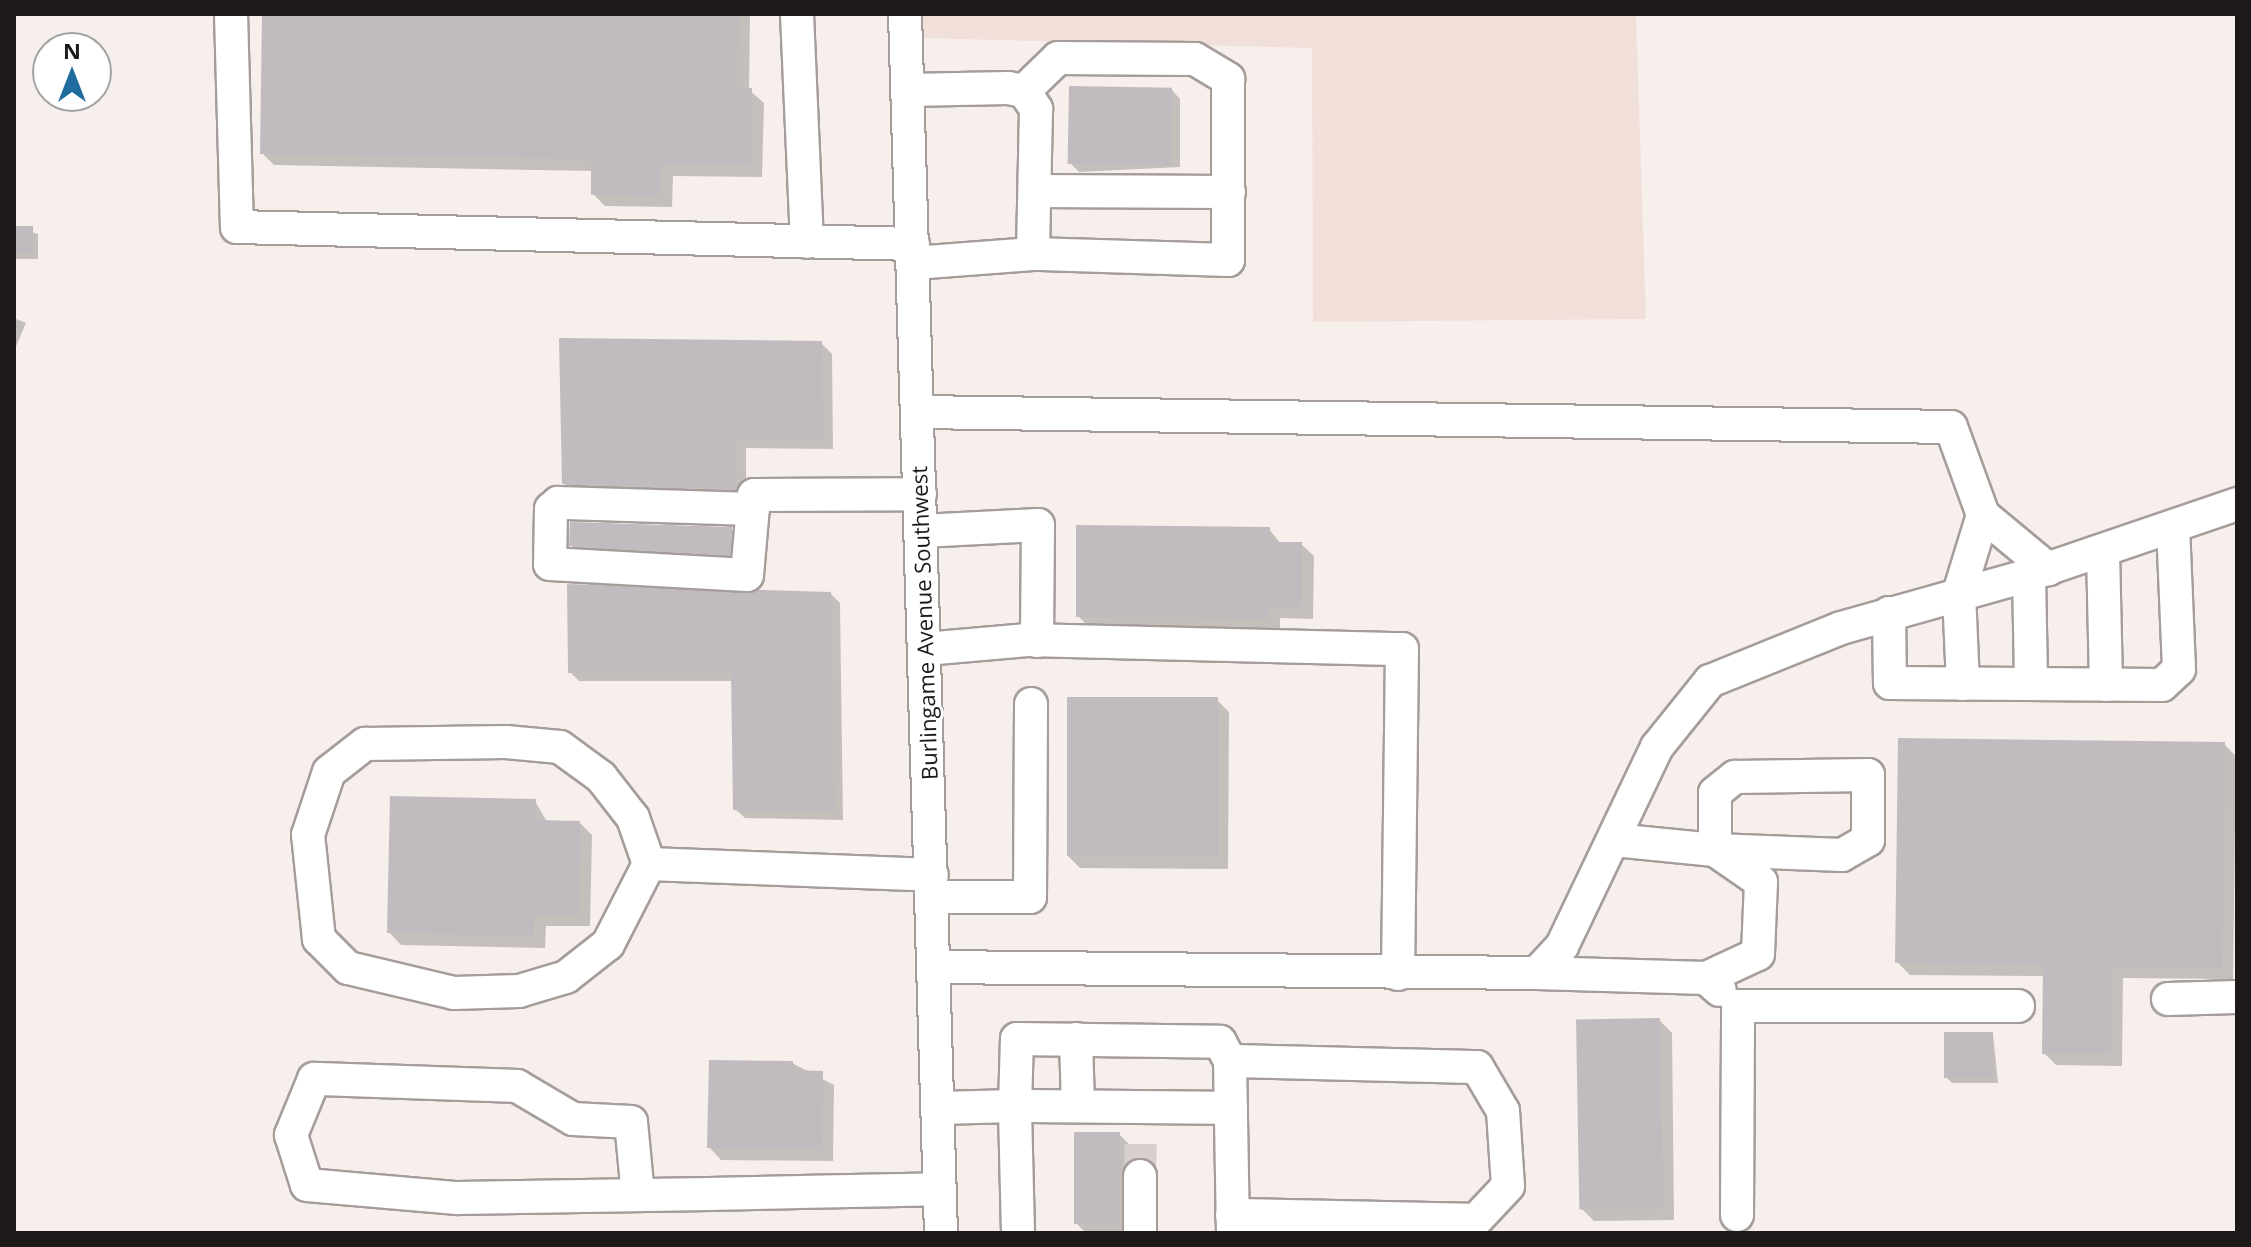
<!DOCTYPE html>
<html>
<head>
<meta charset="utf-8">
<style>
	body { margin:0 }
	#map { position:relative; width:2251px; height:1247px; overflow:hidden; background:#f7efec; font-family:"Open Sans",sans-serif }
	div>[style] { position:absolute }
	.built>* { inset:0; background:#f0e0d9 }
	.shadow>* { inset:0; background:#0003; transform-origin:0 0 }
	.building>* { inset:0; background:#c1bbc0; transform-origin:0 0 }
	.minor-tunnel>* { height:32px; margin-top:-16px; transform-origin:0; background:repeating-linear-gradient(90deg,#d6cfcc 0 32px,transparent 0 48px) }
	.roads { filter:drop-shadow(2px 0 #a59d9a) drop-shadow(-2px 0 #a59d9a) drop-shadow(0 2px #a59d9a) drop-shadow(0 -2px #a59d9a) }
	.minor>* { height:32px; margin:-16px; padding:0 16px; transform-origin:16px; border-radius:16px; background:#fff }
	span { translate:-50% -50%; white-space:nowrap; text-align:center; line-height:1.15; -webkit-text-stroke:6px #fff; paint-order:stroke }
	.street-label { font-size:22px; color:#1c1918 }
	.frame { position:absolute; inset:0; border:16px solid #1c1918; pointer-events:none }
	.north { position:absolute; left:32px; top:32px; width:80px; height:80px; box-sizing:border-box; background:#fff; border:2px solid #a4a3a3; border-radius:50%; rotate:0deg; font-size:22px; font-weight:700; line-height:32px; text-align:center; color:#1c1918 }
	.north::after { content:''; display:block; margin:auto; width:28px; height:36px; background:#206c9f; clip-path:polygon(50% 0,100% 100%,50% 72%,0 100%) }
</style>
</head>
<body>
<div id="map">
	<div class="built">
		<div style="clip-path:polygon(919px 14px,1636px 14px,1646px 319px,1313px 322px,1312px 48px,919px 38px)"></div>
	</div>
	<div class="shadow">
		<div style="clip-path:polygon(264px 14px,750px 14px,749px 90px,764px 103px,762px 177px,673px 176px,672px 207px,605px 206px,593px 194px,593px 171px,274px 165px,262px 153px)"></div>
		<div style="clip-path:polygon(1171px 89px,1180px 99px,1180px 167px,1079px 172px,1070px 163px)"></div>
		<div style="clip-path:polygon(14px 227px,38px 234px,38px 259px,14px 259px)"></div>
		<div style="left:14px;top:318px;width:13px;height:38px;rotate:23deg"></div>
		<div style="clip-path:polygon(821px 343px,832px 354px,833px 449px,746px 448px,746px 499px,575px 494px,564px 483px)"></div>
		<div style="clip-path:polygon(731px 529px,740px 538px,738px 563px,581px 554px,571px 545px)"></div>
		<div style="clip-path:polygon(1269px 529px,1281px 544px,1301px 544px,1314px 556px,1313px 619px,1280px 618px,1280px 630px,1090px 628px,1078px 616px)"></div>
		<div style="clip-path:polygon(831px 594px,840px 603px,843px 820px,745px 818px,735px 809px,733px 681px,579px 681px,570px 672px)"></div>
		<div style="clip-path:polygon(1217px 700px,1229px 712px,1228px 869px,1080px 868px,1068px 856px)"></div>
		<div style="clip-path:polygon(2224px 744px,2236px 756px,2233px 979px,2123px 978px,2122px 1066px,2056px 1065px,2044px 1053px,2045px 976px,1910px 975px,1897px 962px)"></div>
		<div style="clip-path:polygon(535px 801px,547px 822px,580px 823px,592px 835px,590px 926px,546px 926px,545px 948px,401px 945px,389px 932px)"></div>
		<div style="clip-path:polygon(1659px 1020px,1672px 1033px,1674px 1220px,1594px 1221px,1581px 1208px)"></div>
		<div style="clip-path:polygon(1993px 1034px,1998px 1083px,1952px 1083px,1946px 1077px)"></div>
		<div style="clip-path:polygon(792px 1063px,834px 1085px,833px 1161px,721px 1160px,709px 1147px)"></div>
		<div style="clip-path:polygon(1119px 1134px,1128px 1143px,1129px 1232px,1085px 1232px,1076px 1223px)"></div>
	</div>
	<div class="building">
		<div style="clip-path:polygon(262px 14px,738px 14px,737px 88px,752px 88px,751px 166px,661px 164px,660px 196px,591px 195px,591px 159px,260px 154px)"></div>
		<div style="left:1069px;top:86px;width:103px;height:78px;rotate:1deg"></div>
		<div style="left:14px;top:226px;width:19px;height:28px"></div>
		<div style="clip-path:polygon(559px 338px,822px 341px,823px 440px,736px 439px,736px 489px,562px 484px)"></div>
		<div style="clip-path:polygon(570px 522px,732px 527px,730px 555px,569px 546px)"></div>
		<div style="clip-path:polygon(1076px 525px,1270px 527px,1270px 542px,1302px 542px,1302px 607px,1269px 607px,1269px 618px,1076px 617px)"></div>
		<div style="clip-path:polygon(567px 584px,831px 592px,834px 811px,733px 810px,731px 673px,568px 673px)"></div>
		<div style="left:1067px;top:697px;width:151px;height:159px"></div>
		<div style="clip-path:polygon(1898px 738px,2225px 742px,2222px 968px,2112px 967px,2111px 1054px,2042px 1054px,2043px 965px,1895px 963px)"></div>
		<div style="clip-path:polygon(390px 796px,536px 799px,535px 820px,580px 821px,579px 915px,534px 914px,534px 936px,387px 933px)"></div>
		<div style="left:1660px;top:1018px;width:190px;height:84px;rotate:89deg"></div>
		<div style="left:1944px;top:1032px;width:49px;height:46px"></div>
		<div style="clip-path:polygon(709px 1060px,793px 1061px,793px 1070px,823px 1071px,822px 1150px,707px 1148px)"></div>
		<div style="left:1074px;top:1132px;width:46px;height:92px"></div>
	</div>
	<div class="minor-tunnel">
		<div style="left:1140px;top:1176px;width:44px;rotate:-88.7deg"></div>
	</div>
	<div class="roads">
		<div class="minor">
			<div style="left:231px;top:14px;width:213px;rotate:88.4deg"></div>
			<div style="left:237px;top:227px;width:676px;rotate:1.44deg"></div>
			<div style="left:797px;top:14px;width:228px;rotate:87.5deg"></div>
			<div style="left:905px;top:14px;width:1220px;rotate:88.31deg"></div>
			<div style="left:908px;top:90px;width:100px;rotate:-1.1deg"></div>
			<div style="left:1008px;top:88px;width:16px;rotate:11deg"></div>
			<div style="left:1024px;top:91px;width:22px;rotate:56deg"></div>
			<div style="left:1036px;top:109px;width:145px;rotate:91.2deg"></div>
			<div style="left:1033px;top:254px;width:120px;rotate:175.7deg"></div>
			<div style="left:1024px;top:91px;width:47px;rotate:-44.1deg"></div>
			<div style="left:1058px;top:58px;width:137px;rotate:0.4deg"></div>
			<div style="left:1195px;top:59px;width:39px;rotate:31deg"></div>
			<div style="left:1228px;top:79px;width:181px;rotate:90deg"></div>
			<div style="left:1228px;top:260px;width:195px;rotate:-178.2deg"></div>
			<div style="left:1037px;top:191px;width:192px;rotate:0.3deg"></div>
			<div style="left:918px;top:412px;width:1033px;rotate:0.83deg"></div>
			<div style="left:1951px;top:427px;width:94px;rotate:70deg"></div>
			<div style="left:1983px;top:515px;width:82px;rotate:107.1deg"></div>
			<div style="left:1959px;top:593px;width:91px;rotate:87.5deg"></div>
			<div style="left:753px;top:509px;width:195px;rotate:-178.2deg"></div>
			<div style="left:558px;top:503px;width:9px;rotate:139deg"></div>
			<div style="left:551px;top:509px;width:55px;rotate:91deg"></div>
			<div style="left:550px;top:564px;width:197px;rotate:3.2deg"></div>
			<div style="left:747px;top:575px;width:80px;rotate:-85deg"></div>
			<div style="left:754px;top:495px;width:166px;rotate:-0.3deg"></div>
			<div style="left:1983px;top:515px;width:85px;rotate:39.7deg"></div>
			<div style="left:921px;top:531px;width:117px;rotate:-2.9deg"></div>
			<div style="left:1038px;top:525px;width:116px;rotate:90.5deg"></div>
			<div style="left:2103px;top:551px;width:134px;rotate:88.7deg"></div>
			<div style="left:2029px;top:575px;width:109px;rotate:88.9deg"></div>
			<div style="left:1889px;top:613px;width:70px;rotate:89.2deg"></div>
			<div style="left:1890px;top:683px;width:272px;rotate:0.4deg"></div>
			<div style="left:2162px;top:685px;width:23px;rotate:-43deg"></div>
			<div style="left:2179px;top:669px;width:142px;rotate:-92.4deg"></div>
			<div style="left:925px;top:649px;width:103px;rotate:-5deg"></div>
			<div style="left:1028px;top:640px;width:374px;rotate:1.4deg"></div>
			<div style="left:1402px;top:649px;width:325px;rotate:90.7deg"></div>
			<div style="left:1868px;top:775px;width:65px;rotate:90deg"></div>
			<div style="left:1868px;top:840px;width:30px;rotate:150deg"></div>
			<div style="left:1842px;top:855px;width:127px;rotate:-177.7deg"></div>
			<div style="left:1715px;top:850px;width:57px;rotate:-90deg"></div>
			<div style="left:1715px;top:793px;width:26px;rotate:-39deg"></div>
			<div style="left:1735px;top:777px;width:133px;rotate:-0.9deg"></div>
			<div style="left:1614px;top:840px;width:101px;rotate:5.7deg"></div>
			<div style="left:1715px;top:850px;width:56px;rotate:34.8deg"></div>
			<div style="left:1761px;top:882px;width:72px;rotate:92.4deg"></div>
			<div style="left:1758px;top:954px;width:57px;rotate:155.2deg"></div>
			<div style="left:649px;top:864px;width:90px;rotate:117.1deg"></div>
			<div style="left:608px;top:944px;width:53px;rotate:141.8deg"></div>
			<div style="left:566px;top:977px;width:49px;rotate:163.4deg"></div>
			<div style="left:519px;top:991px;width:65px;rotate:178.2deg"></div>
			<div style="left:454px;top:993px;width:109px;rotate:-166.7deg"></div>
			<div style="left:348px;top:968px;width:41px;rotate:-135deg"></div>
			<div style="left:319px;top:939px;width:105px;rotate:-96deg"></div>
			<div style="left:308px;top:835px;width:66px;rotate:-71.6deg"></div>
			<div style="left:329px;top:772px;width:46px;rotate:-37.9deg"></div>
			<div style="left:365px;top:744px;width:141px;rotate:-0.8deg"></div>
			<div style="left:506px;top:742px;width:54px;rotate:5.3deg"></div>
			<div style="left:560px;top:747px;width:51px;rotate:36.2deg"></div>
			<div style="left:601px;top:777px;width:52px;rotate:52deg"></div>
			<div style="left:633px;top:818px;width:49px;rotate:70.8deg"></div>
			<div style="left:649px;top:864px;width:283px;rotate:2.2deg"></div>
			<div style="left:932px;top:897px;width:98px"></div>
			<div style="left:1030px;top:897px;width:193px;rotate:-89.7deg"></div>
			<div style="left:934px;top:967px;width:603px;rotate:0.57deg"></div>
			<div style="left:1537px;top:973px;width:37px;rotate:-47deg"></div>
			<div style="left:1562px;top:946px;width:221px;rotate:-64.5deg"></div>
			<div style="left:1657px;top:747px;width:85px;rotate:-51.2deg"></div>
			<div style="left:1710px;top:681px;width:141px;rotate:-22deg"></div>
			<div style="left:1841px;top:628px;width:195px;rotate:-15.7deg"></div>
			<div style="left:2029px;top:575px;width:220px;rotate:-18.8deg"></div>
			<div style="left:1537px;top:973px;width:169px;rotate:1.7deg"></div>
			<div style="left:1706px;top:978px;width:18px;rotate:41deg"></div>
			<div style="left:2168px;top:999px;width:69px;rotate:-1.7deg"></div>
			<div style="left:1076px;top:1039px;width:67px;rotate:88.3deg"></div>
			<div style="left:1230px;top:1061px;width:247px;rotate:1.4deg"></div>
			<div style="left:1477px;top:1067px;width:51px;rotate:59.4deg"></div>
			<div style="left:1503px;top:1111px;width:75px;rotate:86.2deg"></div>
			<div style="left:1508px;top:1186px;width:47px;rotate:133.3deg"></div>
			<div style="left:1476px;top:1220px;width:244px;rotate:-178.8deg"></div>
			<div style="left:938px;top:1108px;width:77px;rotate:-1.5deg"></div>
			<div style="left:1015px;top:1106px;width:67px;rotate:-88.3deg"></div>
			<div style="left:1017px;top:1039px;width:203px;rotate:0.8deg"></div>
			<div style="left:1220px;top:1042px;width:21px;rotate:62deg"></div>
			<div style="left:1230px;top:1061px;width:172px;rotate:89deg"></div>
			<div style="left:638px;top:1195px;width:73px;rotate:-95.5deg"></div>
			<div style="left:631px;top:1122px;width:58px;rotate:-177deg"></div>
			<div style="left:573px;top:1119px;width:65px;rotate:-149.5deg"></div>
			<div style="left:517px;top:1086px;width:203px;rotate:-178deg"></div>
			<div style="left:314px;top:1079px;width:61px;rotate:112.3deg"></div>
			<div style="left:291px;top:1135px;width:52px;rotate:72.3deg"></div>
			<div style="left:307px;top:1185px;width:151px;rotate:5deg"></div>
			<div style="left:457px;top:1198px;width:252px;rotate:-0.9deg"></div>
			<div style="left:709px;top:1194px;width:231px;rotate:-1.2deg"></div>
			<div style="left:1737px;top:1215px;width:209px;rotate:-89.7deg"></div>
			<div style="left:1738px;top:1006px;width:280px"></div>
			<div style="left:1018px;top:1233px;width:127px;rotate:-91.4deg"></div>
			<div style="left:1015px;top:1106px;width:216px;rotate:0.5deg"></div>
			<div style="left:1140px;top:1233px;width:57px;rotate:-90deg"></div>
		</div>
	</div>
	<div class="street-label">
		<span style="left:924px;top:623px;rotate:-92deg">Burlingame Avenue Southwest</span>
	</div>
	<div class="frame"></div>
	<div class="north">N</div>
</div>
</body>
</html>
